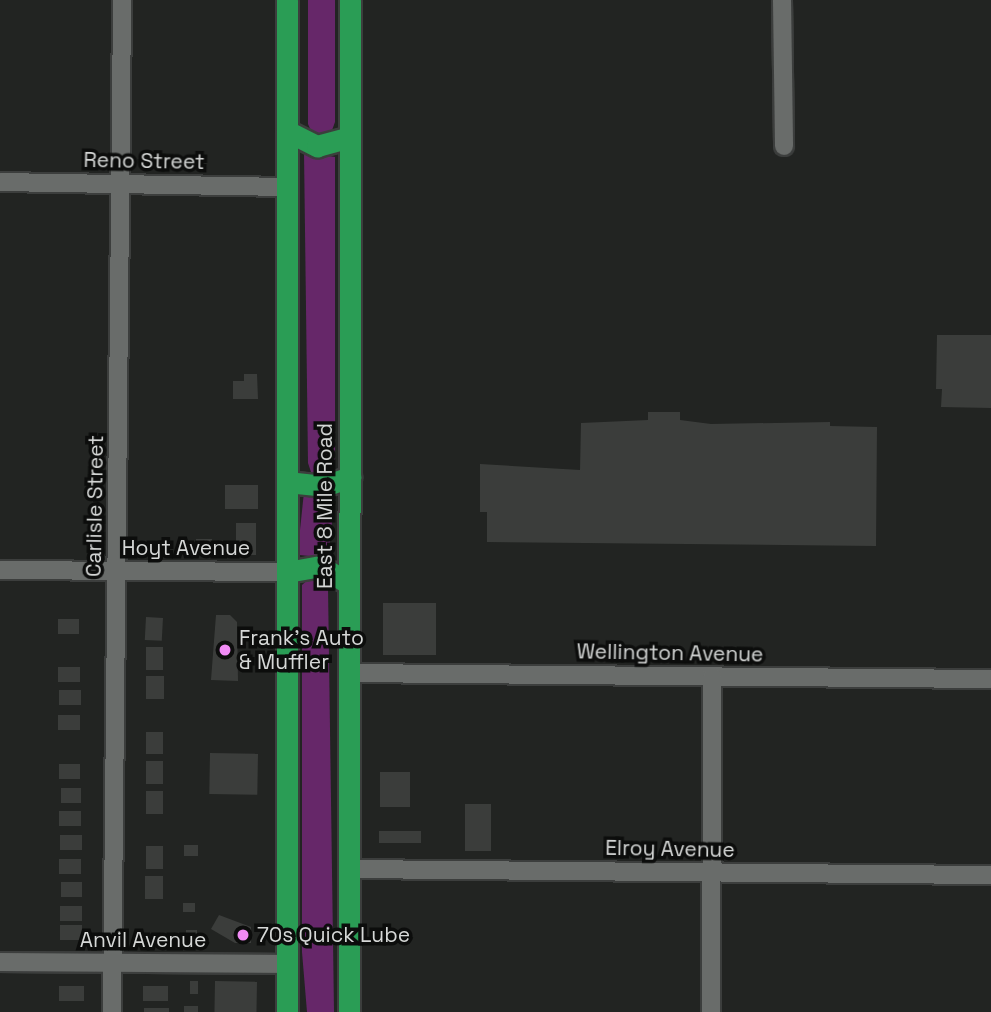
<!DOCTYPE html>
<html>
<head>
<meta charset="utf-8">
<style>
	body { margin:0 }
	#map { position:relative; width:991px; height:1012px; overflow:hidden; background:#222422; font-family:"Space Grotesk",sans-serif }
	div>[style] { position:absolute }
	.green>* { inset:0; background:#662769; transform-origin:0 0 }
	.building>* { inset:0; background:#3b3d3b; transform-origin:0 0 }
	.roads { filter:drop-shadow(2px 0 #3c3e3d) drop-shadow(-2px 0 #3c3e3d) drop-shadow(0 2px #3c3e3d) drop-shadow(0 -2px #3c3e3d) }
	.minor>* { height:18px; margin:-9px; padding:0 9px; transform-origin:9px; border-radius:9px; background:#696c6a }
	.highway>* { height:21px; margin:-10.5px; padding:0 10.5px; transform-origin:10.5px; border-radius:10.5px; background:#2a9d55 }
	.dots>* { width:19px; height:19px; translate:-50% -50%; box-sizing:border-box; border:4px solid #0c0d0c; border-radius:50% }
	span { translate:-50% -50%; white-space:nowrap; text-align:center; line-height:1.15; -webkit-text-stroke:7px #0c0d0c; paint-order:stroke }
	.street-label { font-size:21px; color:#d6d8d7 }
	.poi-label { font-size:21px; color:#d6d8d7 }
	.left { translate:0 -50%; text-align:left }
</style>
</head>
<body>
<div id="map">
	<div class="green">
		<div style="clip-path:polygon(308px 0,335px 0,335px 122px,331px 133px,322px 137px,312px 133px,308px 124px)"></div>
		<div style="clip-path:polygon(304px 152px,335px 157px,335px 460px,332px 470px,323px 476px,311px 472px,308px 463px)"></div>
		<div style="left:304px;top:492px;width:31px;height:63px;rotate:6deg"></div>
		<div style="clip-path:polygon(313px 575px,325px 579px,328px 587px,334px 1012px,307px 1012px,302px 952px,302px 585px)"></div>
	</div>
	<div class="building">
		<div style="clip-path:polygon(937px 335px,991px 335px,991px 408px,941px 407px,942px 389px,936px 389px)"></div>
		<div style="clip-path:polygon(244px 374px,257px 374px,258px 399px,233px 399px,233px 381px,244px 381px)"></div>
		<div style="clip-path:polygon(648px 412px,680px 412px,680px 420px,711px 424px,830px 422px,830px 426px,877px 427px,876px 546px,487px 542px,487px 512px,480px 512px,480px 464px,580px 470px,581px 423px,648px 420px)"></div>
		<div style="left:258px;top:485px;width:24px;height:33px;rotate:90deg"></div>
		<div style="left:236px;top:523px;width:20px;height:32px"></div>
		<div style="left:196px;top:539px;width:16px;height:15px"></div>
		<div style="left:383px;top:603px;width:53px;height:52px"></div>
		<div style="clip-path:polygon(216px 615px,230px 615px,237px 622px,238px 681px,211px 680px)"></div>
		<div style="left:146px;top:617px;width:17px;height:23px;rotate:3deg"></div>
		<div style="left:58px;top:619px;width:21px;height:15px"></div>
		<div style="left:146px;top:647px;width:17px;height:23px"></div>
		<div style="left:58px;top:667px;width:22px;height:15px"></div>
		<div style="left:146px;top:676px;width:18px;height:23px"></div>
		<div style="left:59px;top:690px;width:22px;height:15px"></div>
		<div style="left:58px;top:715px;width:22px;height:15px"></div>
		<div style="left:146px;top:732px;width:17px;height:22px"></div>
		<div style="left:210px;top:753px;width:48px;height:41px;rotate:1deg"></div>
		<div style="left:146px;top:761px;width:17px;height:23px"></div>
		<div style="left:59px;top:764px;width:21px;height:15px"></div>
		<div style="left:380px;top:772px;width:30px;height:35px"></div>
		<div style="left:61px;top:788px;width:20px;height:15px"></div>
		<div style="left:146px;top:791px;width:17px;height:23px"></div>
		<div style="left:465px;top:804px;width:26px;height:47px"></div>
		<div style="left:81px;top:811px;width:15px;height:22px;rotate:90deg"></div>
		<div style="left:379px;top:831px;width:42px;height:12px"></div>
		<div style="left:60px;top:835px;width:22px;height:15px"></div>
		<div style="left:184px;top:845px;width:14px;height:11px"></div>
		<div style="left:146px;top:846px;width:17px;height:23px"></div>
		<div style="left:59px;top:859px;width:22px;height:15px"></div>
		<div style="left:145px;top:876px;width:18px;height:23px"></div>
		<div style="left:61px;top:882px;width:21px;height:15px"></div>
		<div style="left:183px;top:903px;width:12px;height:9px"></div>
		<div style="left:60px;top:906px;width:22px;height:15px"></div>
		<div style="clip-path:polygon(219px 915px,251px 927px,251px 943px,235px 943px,211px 929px)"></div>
		<div style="left:82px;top:925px;width:15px;height:22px;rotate:90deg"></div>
		<div style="left:186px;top:930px;width:11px;height:14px"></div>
		<div style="left:190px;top:981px;width:8px;height:13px"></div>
		<div style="left:215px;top:981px;width:42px;height:31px;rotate:1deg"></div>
		<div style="left:59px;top:986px;width:25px;height:15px"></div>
		<div style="left:143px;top:986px;width:25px;height:15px"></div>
		<div style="left:184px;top:1006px;width:14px;height:6px"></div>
		<div style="left:144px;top:1008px;width:25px;height:4px"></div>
	</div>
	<div class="roads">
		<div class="minor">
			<div style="left:782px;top:0;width:146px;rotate:89.2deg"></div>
			<div style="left:0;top:182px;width:287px;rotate:1deg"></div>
			<div style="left:0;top:570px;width:287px;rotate:0.4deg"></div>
			<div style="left:349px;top:673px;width:642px;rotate:0.54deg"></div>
			<div style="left:349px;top:869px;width:642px;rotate:0.54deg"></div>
			<div style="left:0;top:962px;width:287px;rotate:0.4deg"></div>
			<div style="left:112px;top:1012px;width:1012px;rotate:-89.43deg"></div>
			<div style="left:711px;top:1012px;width:336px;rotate:-89.8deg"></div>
		</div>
		<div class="highway">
			<div style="left:287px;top:131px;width:34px;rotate:27deg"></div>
			<div style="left:317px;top:146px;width:34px;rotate:-15deg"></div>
			<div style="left:287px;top:482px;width:37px;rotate:6deg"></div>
			<div style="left:324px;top:486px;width:28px;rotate:-19deg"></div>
			<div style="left:287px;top:572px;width:35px;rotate:-10deg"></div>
			<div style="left:321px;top:566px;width:33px;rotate:33deg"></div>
			<div style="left:287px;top:1012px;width:1012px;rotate:-90deg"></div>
			<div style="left:349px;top:1012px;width:1012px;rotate:-89.94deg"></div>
		</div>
	</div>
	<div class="dots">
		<div style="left:225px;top:650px;background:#f18bf5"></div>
		<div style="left:243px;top:935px;background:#f18bf5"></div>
	</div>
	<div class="street-label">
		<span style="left:144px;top:161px;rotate:1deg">Reno Street</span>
		<span style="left:95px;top:506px;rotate:-89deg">Carlisle Street</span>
		<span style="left:325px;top:506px;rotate:-90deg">East 8 Mile Road</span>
		<span style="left:186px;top:548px">Hoyt Avenue</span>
		<span style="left:670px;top:653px;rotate:1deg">Wellington Avenue</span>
		<span style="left:670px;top:849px;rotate:1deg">Elroy Avenue</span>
		<span style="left:143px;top:940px">Anvil Avenue</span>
	</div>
	<div class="poi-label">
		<span class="left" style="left:239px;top:650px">Frank's Auto<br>&amp; Muffler</span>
		<span class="left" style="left:257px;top:935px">70s Quick Lube</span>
	</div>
</div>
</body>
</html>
